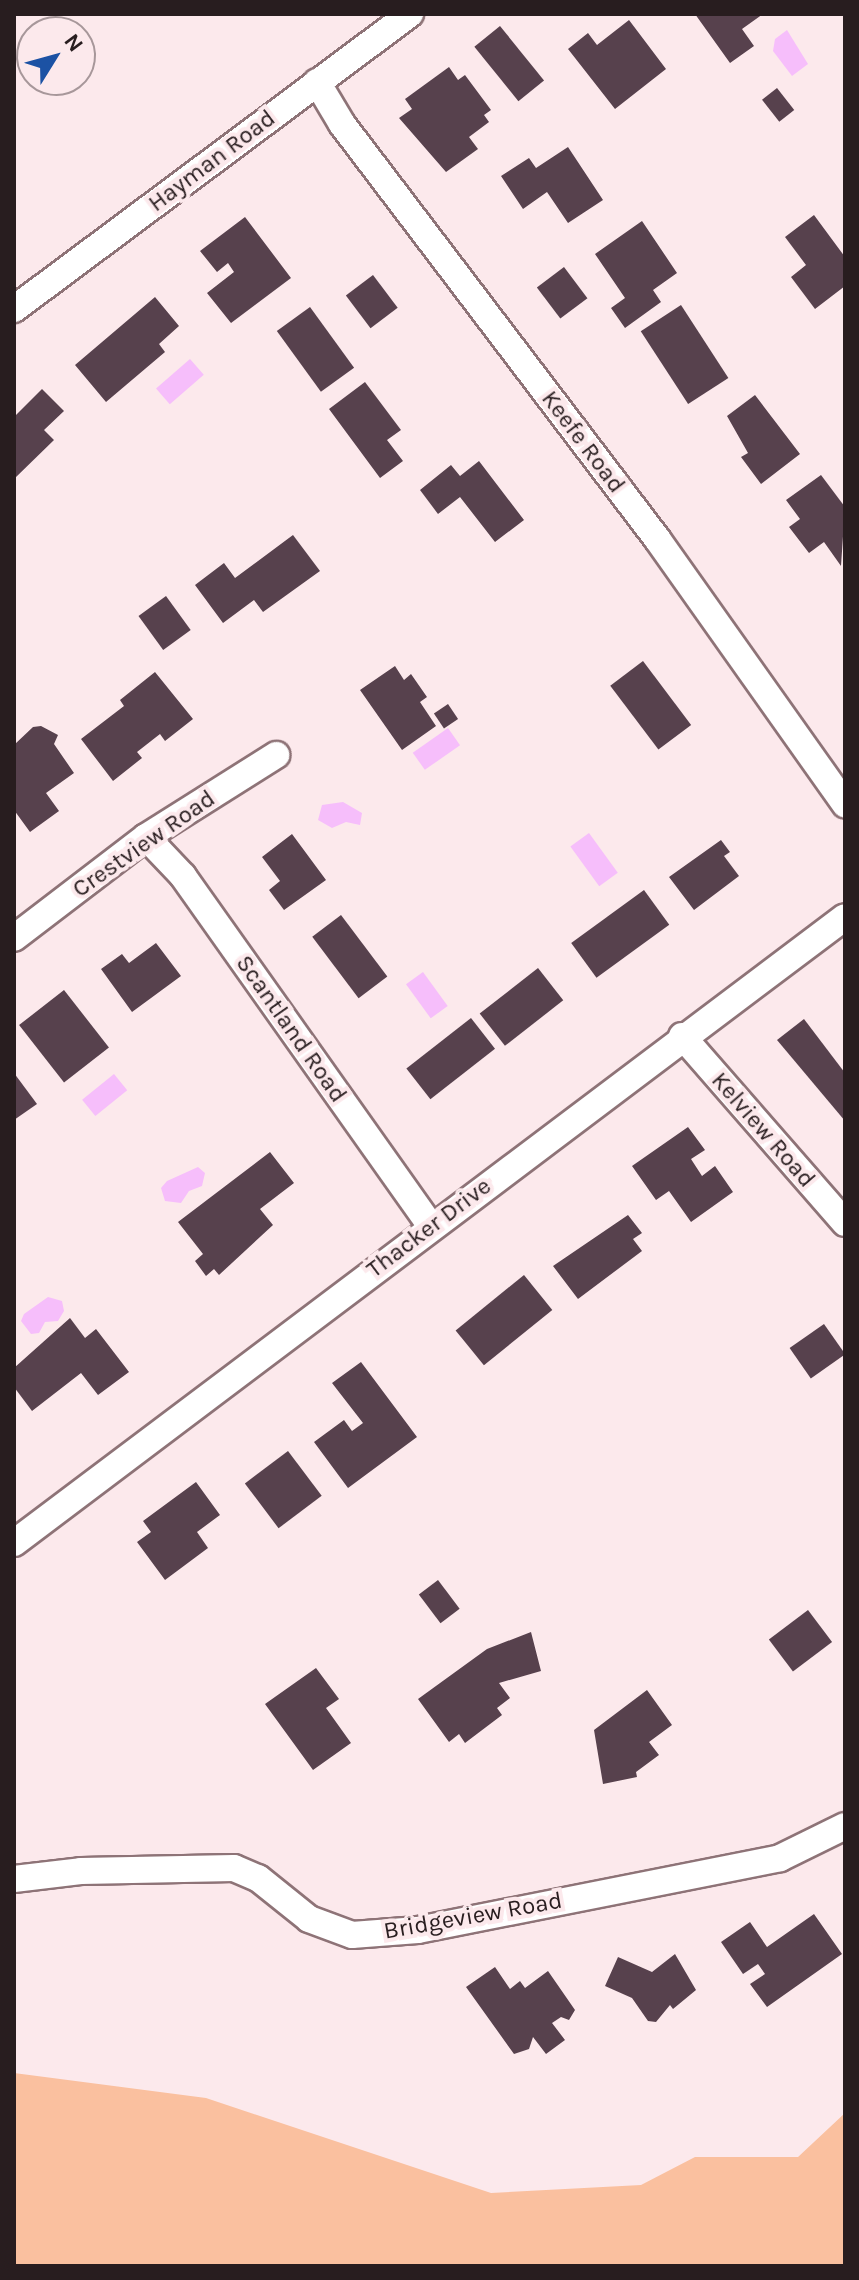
<!DOCTYPE html>
<html>
<head>
<meta charset="utf-8">
<style>
	body { margin:0 }
	#map { position:relative; width:859px; height:2280px; overflow:hidden; background:#fce9ec; font-family:Karla,sans-serif }
	div>[style] { position:absolute }
	.green>* { inset:0; background:#fac09f }
	.water>* { inset:0; background:#f6befb; transform-origin:0 0 }
	.building>* { inset:0; background:#57414d; transform-origin:0 0 }
	.roads { filter:drop-shadow(2px 0 #8e7377) drop-shadow(-2px 0 #8e7377) drop-shadow(0 2px #8e7377) drop-shadow(0 -2px #8e7377) }
	.minor>* { height:26px; margin:-13px; padding:0 13px; transform-origin:13px; border-radius:13px; background:#fff }
	span { translate:-50% -50%; white-space:nowrap; text-align:center; line-height:1.15; -webkit-text-stroke:8px #fce9ec; paint-order:stroke }
	.street-label { font-size:24px; color:#281d1f }
	.frame { position:absolute; inset:0; border:16px solid #281d1f; pointer-events:none }
	.north { position:absolute; left:16px; top:16px; width:80px; height:80px; box-sizing:border-box; background:#fce9ec; border:2px solid #a7979a; border-radius:50%; rotate:53deg; font-size:22px; font-weight:700; line-height:32px; text-align:center; color:#281d1f }
	.north::after { content:''; display:block; margin:auto; width:28px; height:36px; background:#1c52a4; clip-path:polygon(50% 0,100% 100%,50% 72%,0 100%) }
</style>
</head>
<body>
<div id="map">
	<div class="green">
		<div style="clip-path:polygon(14px 2073px,206px 2098px,491px 2193px,641px 2185px,695px 2157px,798px 2157px,845px 2113px,845px 2266px,14px 2266px)"></div>
	</div>
	<div class="water">
		<div style="clip-path:polygon(787px 30px,808px 64px,792px 76px,773px 51px,775px 39px)"></div>
		<div style="left:190px;top:359px;width:21px;height:45px;rotate:49deg"></div>
		<div style="left:448px;top:728px;width:21px;height:43px;rotate:55deg"></div>
		<div style="clip-path:polygon(343px 802px,362px 813px,360px 825px,346px 822px,332px 828px,318px 820px,322px 805px)"></div>
		<div style="left:589px;top:833px;width:49px;height:23px;rotate:54deg"></div>
		<div style="left:423px;top:972px;width:42px;height:21px;rotate:54deg"></div>
		<div style="left:114px;top:1074px;width:21px;height:41px;rotate:51deg"></div>
		<div style="clip-path:polygon(198px 1167px,205px 1173px,202px 1186px,189px 1191px,181px 1203px,165px 1201px,161px 1188px,167px 1181px)"></div>
		<div style="clip-path:polygon(48px 1297px,62px 1301px,64px 1311px,58px 1321px,45px 1322px,39px 1333px,31px 1334px,21px 1321px,24px 1314px)"></div>
	</div>
	<div class="building">
		<div style="clip-path:polygon(695px 14px,763px 14px,742px 29px,754px 46px,730px 63px)"></div>
		<div style="clip-path:polygon(629px 20px,666px 69px,615px 109px,568px 49px,588px 33px,597px 45px)"></div>
		<div style="left:500px;top:26px;width:70px;height:33px;rotate:51deg"></div>
		<div style="clip-path:polygon(449px 67px,458px 80px,465px 75px,491px 110px,484px 115px,489px 122px,469px 137px,478px 149px,446px 172px,399px 118px,412px 109px,405px 99px)"></div>
		<div style="left:777px;top:88px;width:28px;height:19px;rotate:52deg"></div>
		<div style="clip-path:polygon(568px 147px,603px 200px,568px 223px,547px 192px,523px 209px,501px 176px,529px 158px,536px 168px)"></div>
		<div style="clip-path:polygon(814px 215px,845px 257px,845px 286px,815px 309px,791px 277px,806px 265px,785px 237px)"></div>
		<div style="clip-path:polygon(245px 217px,291px 278px,231px 323px,207px 293px,234px 272px,228px 263px,217px 272px,200px 251px)"></div>
		<div style="clip-path:polygon(642px 221px,677px 273px,653px 290px,661px 302px,625px 328px,611px 308px,625px 298px,595px 254px)"></div>
		<div style="left:564px;top:267px;width:39px;height:34px;rotate:53deg"></div>
		<div style="left:373px;top:275px;width:41px;height:34px;rotate:53deg"></div>
		<div style="clip-path:polygon(155px 297px,179px 326px,159px 344px,165px 352px,106px 402px,75px 365px)"></div>
		<div style="left:681px;top:305px;width:87px;height:48px;rotate:57deg"></div>
		<div style="left:310px;top:307px;width:75px;height:41px;rotate:54deg"></div>
		<div style="clip-path:polygon(365px 382px,401px 430px,387px 440px,403px 461px,380px 478px,329px 409px)"></div>
		<div style="clip-path:polygon(42px 389px,64px 411px,44px 430px,54px 440px,14px 479px,14px 417px)"></div>
		<div style="clip-path:polygon(755px 395px,800px 454px,761px 484px,741px 457px,748px 453px,727px 416px)"></div>
		<div style="clip-path:polygon(479px 461px,524px 520px,495px 542px,460px 497px,438px 514px,420px 490px,451px 465px,460px 476px)"></div>
		<div style="clip-path:polygon(821px 475px,845px 507px,841px 566px,824px 542px,809px 553px,789px 527px,800px 519px,786px 500px)"></div>
		<div style="clip-path:polygon(293px 535px,320px 571px,263px 612px,254px 600px,223px 623px,195px 585px,224px 563px,235px 578px)"></div>
		<div style="left:166px;top:596px;width:42px;height:34px;rotate:54deg"></div>
		<div style="left:643px;top:661px;width:80px;height:41px;rotate:53deg"></div>
		<div style="clip-path:polygon(395px 666px,404px 680px,411px 674px,427px 697px,420px 702px,436px 726px,402px 750px,360px 690px)"></div>
		<div style="clip-path:polygon(155px 672px,193px 719px,165px 741px,160px 734px,137px 752px,142px 758px,113px 781px,81px 739px,124px 706px,120px 700px)"></div>
		<div style="left:448px;top:704px;width:18px;height:17px;rotate:56deg"></div>
		<div style="clip-path:polygon(41px 726px,58px 735px,54px 744px,74px 773px,46px 793px,59px 811px,30px 832px,14px 810px,14px 745px,33px 727px)"></div>
		<div style="clip-path:polygon(292px 834px,326px 880px,284px 910px,269px 890px,280px 881px,262px 857px)"></div>
		<div style="clip-path:polygon(721px 840px,730px 852px,724px 856px,739px 876px,694px 910px,669px 877px)"></div>
		<div style="left:644px;top:890px;width:43px;height:90px;rotate:54deg"></div>
		<div style="left:341px;top:915px;width:77px;height:36px;rotate:53deg"></div>
		<div style="clip-path:polygon(156px 943px,181px 976px,132px 1012px,101px 969px,122px 954px,129px 963px)"></div>
		<div style="left:538px;top:968px;width:41px;height:74px;rotate:52deg"></div>
		<div style="left:64px;top:990px;width:73px;height:57px;rotate:52deg"></div>
		<div style="left:471px;top:1018px;width:39px;height:82px;rotate:52deg"></div>
		<div style="clip-path:polygon(804px 1019px,845px 1073px,845px 1121px,777px 1040px)"></div>
		<div style="clip-path:polygon(14px 1073px,37px 1104px,14px 1120px)"></div>
		<div style="clip-path:polygon(688px 1127px,705px 1150px,691px 1159px,702px 1176px,715px 1166px,733px 1192px,691px 1222px,669px 1191px,656px 1200px,632px 1166px)"></div>
		<div style="clip-path:polygon(270px 1152px,294px 1183px,260px 1209px,273px 1225px,219px 1275px,214px 1269px,206px 1276px,195px 1261px,203px 1254px,178px 1222px)"></div>
		<div style="clip-path:polygon(628px 1215px,642px 1233px,633px 1239px,642px 1251px,578px 1299px,553px 1266px)"></div>
		<div style="left:524px;top:1275px;width:45px;height:88px;rotate:51deg"></div>
		<div style="clip-path:polygon(70px 1318px,85px 1338px,96px 1329px,129px 1372px,98px 1395px,81px 1373px,32px 1411px,14px 1387px,14px 1368px)"></div>
		<div style="left:824px;top:1324px;width:37px;height:42px;rotate:55deg"></div>
		<div style="clip-path:polygon(361px 1362px,417px 1437px,348px 1488px,314px 1442px,344px 1420px,352px 1431px,363px 1423px,332px 1383px)"></div>
		<div style="left:288px;top:1451px;width:56px;height:54px;rotate:53deg"></div>
		<div style="clip-path:polygon(196px 1482px,220px 1515px,197px 1532px,208px 1548px,165px 1580px,137px 1542px,151px 1532px,143px 1521px)"></div>
		<div style="left:438px;top:1580px;width:36px;height:24px;rotate:53deg"></div>
		<div style="left:808px;top:1610px;width:40px;height:49px;rotate:53deg"></div>
		<div style="clip-path:polygon(531px 1632px,541px 1671px,499px 1683px,510px 1698px,497px 1708px,502px 1715px,465px 1743px,459px 1734px,449px 1742px,418px 1699px,487px 1649px)"></div>
		<div style="clip-path:polygon(316px 1668px,339px 1699px,326px 1708px,351px 1743px,313px 1770px,265px 1704px)"></div>
		<div style="clip-path:polygon(647px 1690px,672px 1725px,649px 1742px,659px 1755px,636px 1772px,637px 1777px,603px 1784px,594px 1730px)"></div>
		<div style="clip-path:polygon(814px 1914px,842px 1954px,767px 2007px,750px 1984px,765px 1974px,758px 1964px,743px 1974px,721px 1942px,750px 1922px,767px 1947px)"></div>
		<div style="clip-path:polygon(675px 1954px,696px 1990px,673px 2009px,670px 2005px,656px 2022px,648px 2021px,632px 1998px,605px 1986px,618px 1957px,652px 1972px)"></div>
		<div style="clip-path:polygon(495px 1967px,510px 1989px,520px 1981px,525px 1988px,548px 1971px,575px 2010px,569px 2020px,561px 2017px,552px 2023px,565px 2040px,546px 2054px,533px 2037px,529px 2049px,514px 2054px,466px 1987px)"></div>
	</div>
	<div class="roads">
		<div class="minor">
			<div style="left:317px;top:82px;width:49px;rotate:59.2deg"></div>
			<div style="left:342px;top:124px;width:522px;rotate:52.78deg"></div>
			<div style="left:658px;top:540px;width:324px;rotate:54.7deg"></div>
			<div style="left:14px;top:309px;width:494px;rotate:-36.7deg"></div>
			<div style="left:146px;top:837px;width:54px;rotate:46.5deg"></div>
			<div style="left:183px;top:876px;width:429px;rotate:54.7deg"></div>
			<div style="left:14px;top:938px;width:166px;rotate:-37.4deg"></div>
			<div style="left:146px;top:837px;width:154px;rotate:-32.2deg"></div>
			<div style="left:682px;top:1036px;width:248px;rotate:48.9deg"></div>
			<div style="left:14px;top:1543px;width:1040px;rotate:-36.99deg"></div>
			<div style="left:14px;top:1879px;width:67px;rotate:-6.8deg"></div>
			<div style="left:81px;top:1871px;width:153px;rotate:-1.1deg"></div>
			<div style="left:234px;top:1868px;width:26px;rotate:23deg"></div>
			<div style="left:258px;top:1878px;width:65px;rotate:38.8deg"></div>
			<div style="left:309px;top:1919px;width:46px;rotate:20.4deg"></div>
			<div style="left:352px;top:1935px;width:66px;rotate:-4.3deg"></div>
			<div style="left:418px;top:1930px;width:369px;rotate:-11.2deg"></div>
			<div style="left:780px;top:1858px;width:72px;rotate:-26.2deg"></div>
		</div>
	</div>
	<div class="street-label">
		<span style="left:212px;top:161px;rotate:-37deg">Hayman Road</span>
		<span style="left:583px;top:442px;rotate:53deg">Keefe Road</span>
		<span style="left:144px;top:844px;rotate:-35deg">Crestview Road</span>
		<span style="left:291px;top:1029px;rotate:55deg">Scantland Road</span>
		<span style="left:763px;top:1130px;rotate:49deg">Kelview Road</span>
		<span style="left:429px;top:1228px;rotate:-37deg">Thacker Drive</span>
		<span style="left:473px;top:1916px;rotate:-10deg">Bridgeview Road</span>
	</div>
	<div class="frame"></div>
	<div class="north">N</div>
</div>
</body>
</html>
